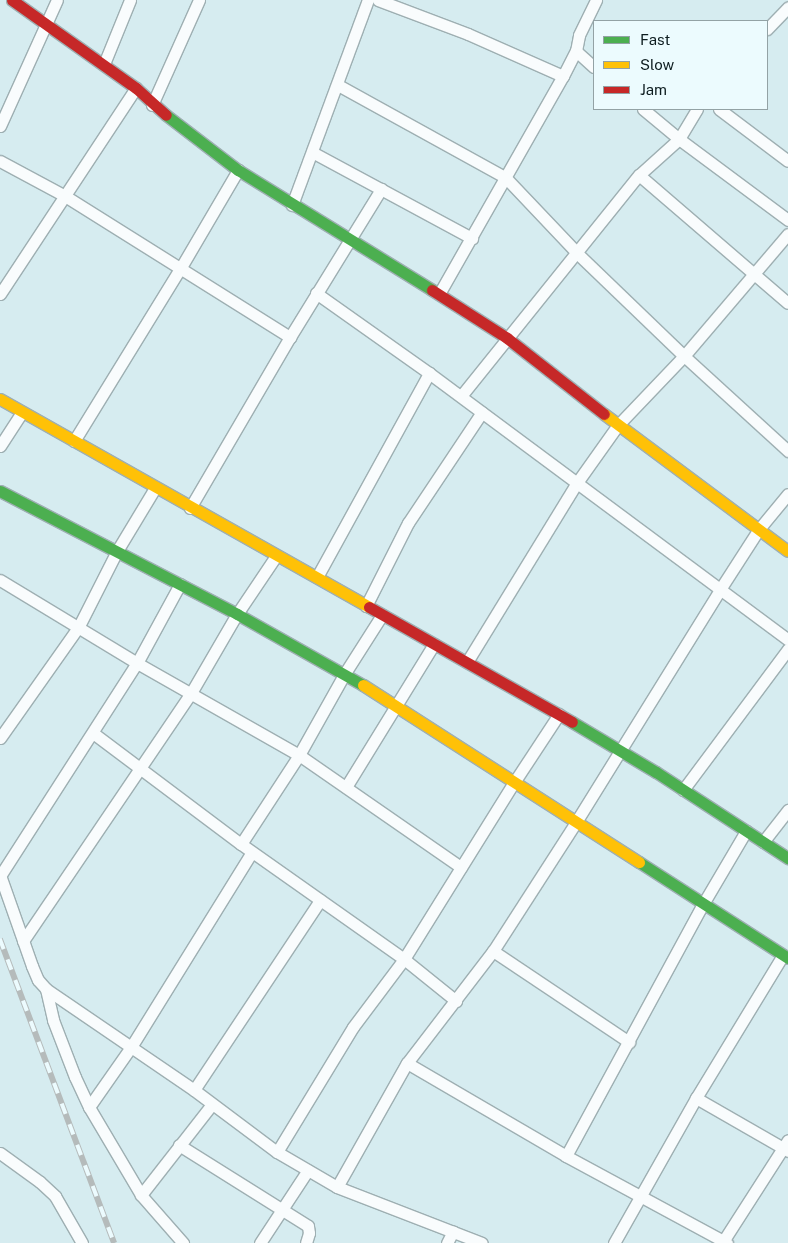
<!DOCTYPE html>
<html>
<head>
<meta charset="utf-8">
<style>
	body { margin:0 }
	#map { position:relative; width:788px; height:1243px; overflow:hidden; background:#d6ecf0; font-family:"Public Sans",sans-serif }
	div>[style] { position:absolute }
	.roads { filter:drop-shadow(1px 0 #9eafb2) drop-shadow(-1px 0 #9eafb2) drop-shadow(0 1px #9eafb2) drop-shadow(0 -1px #9eafb2) }
	.street>* { height:11px; margin:-5.5px; padding:0 5.5px; transform-origin:5.5px; border-radius:5.5px; background:#f9fcfd }
	.fast>* { height:11px; margin:-5.5px; padding:0 5.5px; transform-origin:5.5px; border-radius:5.5px; background:#4caf50 }
	.slow>* { height:11px; margin:-5.5px; padding:0 5.5px; transform-origin:5.5px; border-radius:5.5px; background:#ffc107 }
	.jam>* { height:11px; margin:-5.5px; padding:0 5.5px; transform-origin:5.5px; border-radius:5.5px; background:#c62828 }
	.rail>* { height:5.5px; margin-top:-2.75px; transform-origin:0; background:repeating-linear-gradient(90deg,#ecfbfe 0 11px,#b5bbbb 0 22px); box-sizing:border-box; border-block:1px solid #b5bbbb }
	span { translate:-50% -50%; white-space:nowrap; text-align:center; line-height:1.15; -webkit-text-stroke:4px #ecfbfe; paint-order:stroke }
	.legend { position:absolute; left:593px; top:20px; width:175px; height:90px; box-sizing:border-box; background:#ecfbfe; border:1px solid #93a2a5; margin:0; padding:6px 9px; list-style:none; font-size:15px; color:#0e1d20 }
	.legend li { display:flex; align-items:center; gap:10px; height:25px }
	.legend b { width:25px; border:1px solid #93a2a5 }
</style>
</head>
<body>
<div id="map">
	<div class="roads">
		<div class="street">
			<div style="left:378px;top:0;width:96px;rotate:20.7deg"></div>
			<div style="left:468px;top:34px;width:104px;rotate:23.9deg"></div>
			<div style="left:767px;top:29px;width:30px;rotate:-46deg"></div>
			<div style="left:576px;top:51px;width:24px;rotate:42deg"></div>
			<div style="left:104px;top:64px;width:69px;rotate:-67.9deg"></div>
			<div style="left:338px;top:85px;width:191px;rotate:28.9deg"></div>
			<div style="left:505px;top:177px;width:106px;rotate:46.5deg"></div>
			<div style="left:578px;top:254px;width:147px;rotate:43.9deg"></div>
			<div style="left:684px;top:356px;width:141px;rotate:42.4deg"></div>
			<div style="left:152px;top:105px;width:115px;rotate:-65.9deg"></div>
			<div style="left:643px;top:109px;width:47px;rotate:39.8deg"></div>
			<div style="left:679px;top:139px;width:136px;rotate:36.6deg"></div>
			<div style="left:719px;top:109px;width:86px;rotate:37deg"></div>
			<div style="left:0;top:126px;width:138px;rotate:-65.7deg"></div>
			<div style="left:312px;top:152px;width:182px;rotate:28.3deg"></div>
			<div style="left:0;top:161px;width:74px;rotate:28.3deg"></div>
			<div style="left:65px;top:196px;width:266px;rotate:32.1deg"></div>
			<div style="left:639px;top:175px;width:196px;rotate:40.7deg"></div>
			<div style="left:292px;top:205px;width:219px;rotate:-69.7deg"></div>
			<div style="left:316px;top:293px;width:138px;rotate:35.3deg"></div>
			<div style="left:429px;top:373px;width:447px;rotate:36.6deg"></div>
			<div style="left:0;top:294px;width:247px;rotate:-56.6deg"></div>
			<div style="left:439px;top:294px;width:251px;rotate:-60.4deg"></div>
			<div style="left:563px;top:76px;width:28px;rotate:-63deg"></div>
			<div style="left:576px;top:51px;width:16px;rotate:-79deg"></div>
			<div style="left:579px;top:35px;width:39px;rotate:-64deg"></div>
			<div style="left:461px;top:396px;width:284px;rotate:-51.2deg"></div>
			<div style="left:639px;top:175px;width:54px;rotate:-42deg"></div>
			<div style="left:679px;top:139px;width:35px;rotate:-59deg"></div>
			<div style="left:74px;top:441px;width:202px;rotate:-58.4deg"></div>
			<div style="left:180px;top:269px;width:115px;rotate:-59.6deg"></div>
			<div style="left:0;top:446px;width:40px;rotate:-57.1deg"></div>
			<div style="left:190px;top:508px;width:198px;rotate:-59.7deg"></div>
			<div style="left:290px;top:337px;width:174px;rotate:-58.4deg"></div>
			<div style="left:317px;top:577px;width:233px;rotate:-61.2deg"></div>
			<div style="left:0;top:580px;width:160px;rotate:31.2deg"></div>
			<div style="left:137px;top:663px;width:186px;rotate:29.6deg"></div>
			<div style="left:299px;top:755px;width:197px;rotate:34.7deg"></div>
			<div style="left:366px;top:606px;width:93px;rotate:-63.2deg"></div>
			<div style="left:408px;top:523px;width:133px;rotate:-56.3deg"></div>
			<div style="left:467px;top:662px;width:209px;rotate:-58.5deg"></div>
			<div style="left:576px;top:484px;width:72px;rotate:-54.6deg"></div>
			<div style="left:618px;top:425px;width:95px;rotate:-46.3deg"></div>
			<div style="left:684px;top:356px;width:160px;rotate:-49.6deg"></div>
			<div style="left:93px;top:733px;width:185px;rotate:36.9deg"></div>
			<div style="left:241px;top:844px;width:199px;rotate:35.2deg"></div>
			<div style="left:404px;top:959px;width:67px;rotate:38.9deg"></div>
			<div style="left:0;top:738px;width:137px;rotate:-54.8deg"></div>
			<div style="left:79px;top:626px;width:84px;rotate:-63.1deg"></div>
			<div style="left:117px;top:551px;width:74px;rotate:-58.9deg"></div>
			<div style="left:346px;top:787px;width:168px;rotate:-58.4deg"></div>
			<div style="left:683px;top:790px;width:176px;rotate:-53.3deg"></div>
			<div style="left:763px;top:842px;width:41px;rotate:-52deg"></div>
			<div style="left:241px;top:844px;width:106px;rotate:-56.9deg"></div>
			<div style="left:299px;top:755px;width:94px;rotate:-60.7deg"></div>
			<div style="left:345px;top:673px;width:69px;rotate:-57.5deg"></div>
			<div style="left:0;top:875px;width:96px;rotate:70.6deg"></div>
			<div style="left:32px;top:966px;width:15px;rotate:67deg"></div>
			<div style="left:38px;top:980px;width:12px;rotate:48deg"></div>
			<div style="left:46px;top:989px;width:179px;rotate:34.3deg"></div>
			<div style="left:194px;top:1090px;width:104px;rotate:36.8deg"></div>
			<div style="left:277px;top:1152px;width:69px;rotate:30.3deg"></div>
			<div style="left:337px;top:1187px;width:155px;rotate:21.1deg"></div>
			<div style="left:0;top:876px;width:253px;rotate:-57.3deg"></div>
			<div style="left:137px;top:663px;width:90px;rotate:-61.4deg"></div>
			<div style="left:23px;top:941px;width:300px;rotate:-55.9deg"></div>
			<div style="left:191px;top:693px;width:91px;rotate:-59.8deg"></div>
			<div style="left:237px;top:614px;width:70px;rotate:-56.1deg"></div>
			<div style="left:493px;top:951px;width:164px;rotate:33.8deg"></div>
			<div style="left:46px;top:989px;width:32px;rotate:77deg"></div>
			<div style="left:53px;top:1020px;width:61px;rotate:68.9deg"></div>
			<div style="left:75px;top:1077px;width:33px;rotate:65deg"></div>
			<div style="left:89px;top:1107px;width:102px;rotate:59.4deg"></div>
			<div style="left:141px;top:1195px;width:64px;rotate:48.8deg"></div>
			<div style="left:407px;top:1063px;width:184px;rotate:30.3deg"></div>
			<div style="left:566px;top:1156px;width:183px;rotate:28.4deg"></div>
			<div style="left:194px;top:1090px;width:228px;rotate:-56.4deg"></div>
			<div style="left:696px;top:1098px;width:106px;rotate:29.9deg"></div>
			<div style="left:89px;top:1107px;width:73px;rotate:-55deg"></div>
			<div style="left:131px;top:1047px;width:229px;rotate:-58.2deg"></div>
			<div style="left:179px;top:1145px;width:152px;rotate:32.1deg"></div>
			<div style="left:308px;top:1226px;width:7px;rotate:82deg"></div>
			<div style="left:309px;top:1233px;width:10px;rotate:107deg"></div>
			<div style="left:277px;top:1152px;width:146px;rotate:-58.7deg"></div>
			<div style="left:353px;top:1027px;width:85px;rotate:-53.1deg"></div>
			<div style="left:404px;top:959px;width:210px;rotate:-58.1deg"></div>
			<div style="left:515px;top:781px;width:80px;rotate:-56.7deg"></div>
			<div style="left:0;top:1153px;width:49px;rotate:35.9deg"></div>
			<div style="left:40px;top:1182px;width:21px;rotate:43deg"></div>
			<div style="left:55px;top:1196px;width:54px;rotate:60.1deg"></div>
			<div style="left:566px;top:1156px;width:287px;rotate:-61.5deg"></div>
			<div style="left:703px;top:904px;width:85px;rotate:-59.5deg"></div>
			<div style="left:337px;top:1187px;width:142px;rotate:-60.6deg"></div>
			<div style="left:407px;top:1063px;width:141px;rotate:-52.5deg"></div>
			<div style="left:493px;top:951px;width:153px;rotate:-57.2deg"></div>
			<div style="left:576px;top:822px;width:272px;rotate:-58.2deg"></div>
			<div style="left:719px;top:591px;width:74px;rotate:-57.2deg"></div>
			<div style="left:759px;top:529px;width:45px;rotate:-50.4deg"></div>
			<div style="left:141px;top:1195px;width:115px;rotate:-52deg"></div>
			<div style="left:260px;top:1243px;width:87px;rotate:-56.7deg"></div>
			<div style="left:447px;top:1243px;width:13px;rotate:-63deg"></div>
			<div style="left:614px;top:1243px;width:167px;rotate:-60.5deg"></div>
			<div style="left:696px;top:1098px;width:167px;rotate:-58.7deg"></div>
			<div style="left:722px;top:1243px;width:122px;rotate:-57.3deg"></div>
		</div>
		<div class="fast">
			<div style="left:166px;top:115px;width:91px;rotate:37.4deg"></div>
			<div style="left:238px;top:170px;width:228px;rotate:31.7deg"></div>
			<div style="left:0;top:491px;width:267px;rotate:27.4deg"></div>
			<div style="left:237px;top:614px;width:145px;rotate:29.4deg"></div>
			<div style="left:572px;top:722px;width:98px;rotate:30.8deg"></div>
			<div style="left:656px;top:772px;width:158px;rotate:33.1deg"></div>
			<div style="left:639px;top:862px;width:177px;rotate:32.8deg"></div>
		</div>
		<div class="slow">
			<div style="left:0;top:399px;width:424px;rotate:29.4deg"></div>
			<div style="left:604px;top:414px;width:229px;rotate:36.7deg"></div>
			<div style="left:363px;top:685px;width:328px;rotate:32.7deg"></div>
		</div>
		<div class="jam">
			<div style="left:12px;top:0;width:152px;rotate:35.4deg"></div>
			<div style="left:136px;top:88px;width:40px;rotate:42deg"></div>
			<div style="left:432px;top:290px;width:89px;rotate:32.6deg"></div>
			<div style="left:507px;top:338px;width:123px;rotate:38.1deg"></div>
			<div style="left:369px;top:607px;width:233px;rotate:29.5deg"></div>
		</div>
	</div>
	<div class="rail">
		<div style="left:0;top:939px;width:325px;rotate:69.4deg"></div>
	</div>
	<ul class="legend">
	<li><b style="height:6px;background:#4caf50"></b>Fast</li>
	<li><b style="height:6px;background:#ffc107"></b>Slow</li>
	<li><b style="height:6px;background:#c62828"></b>Jam</li>
	</ul>
</div>
</body>
</html>
